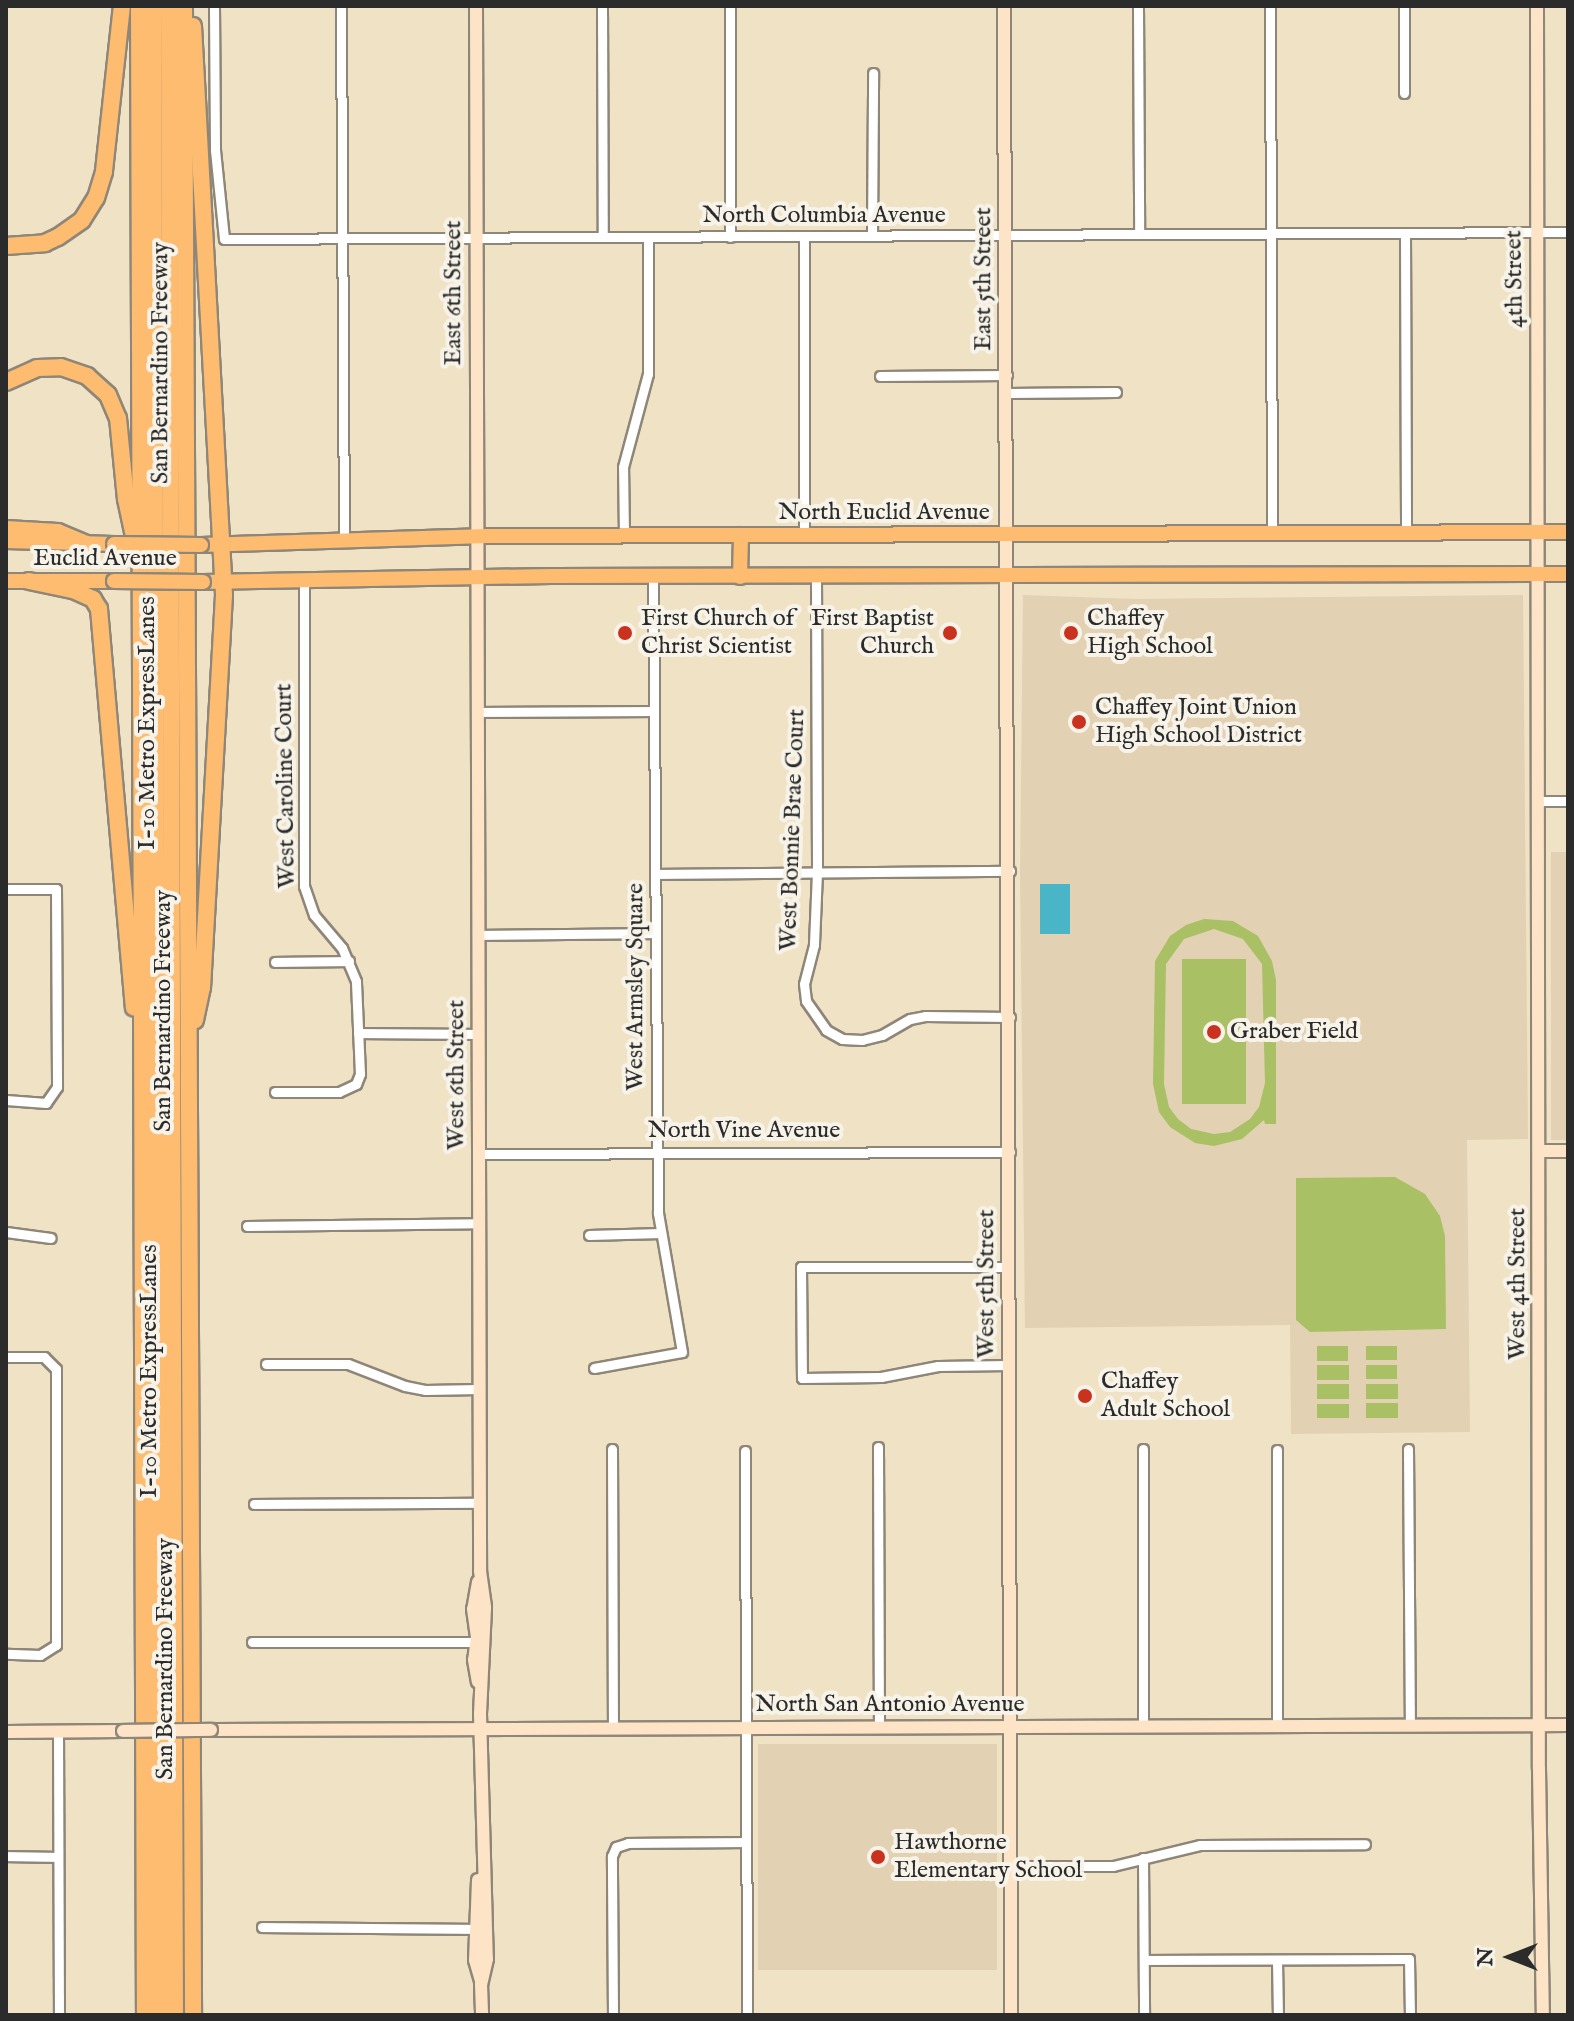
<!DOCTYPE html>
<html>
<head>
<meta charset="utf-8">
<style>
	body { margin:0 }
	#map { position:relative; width:1574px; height:2021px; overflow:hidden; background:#f0e2c5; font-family:"IM FELL English",serif }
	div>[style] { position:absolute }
	.built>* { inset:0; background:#e3d1b4; transform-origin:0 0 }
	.green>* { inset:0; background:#a9c065; transform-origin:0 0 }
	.water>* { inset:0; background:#4ab5c7; transform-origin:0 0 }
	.roads { filter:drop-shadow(2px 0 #8e8678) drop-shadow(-2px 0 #8e8678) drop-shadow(0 2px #8e8678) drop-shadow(0 -2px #8e8678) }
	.street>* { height:9px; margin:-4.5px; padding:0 4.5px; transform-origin:4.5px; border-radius:4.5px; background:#fff }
	.secondary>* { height:12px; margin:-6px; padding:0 6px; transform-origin:6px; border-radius:6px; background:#fee4c6 }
	.primary>* { height:14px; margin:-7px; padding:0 7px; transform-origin:7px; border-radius:7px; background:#fdbc70 }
	.highway>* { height:16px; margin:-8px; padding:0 8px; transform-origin:8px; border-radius:8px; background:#fdbc70 }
	.bridges { filter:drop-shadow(2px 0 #8e8678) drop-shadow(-2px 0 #8e8678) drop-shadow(0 2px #8e8678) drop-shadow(0 -2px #8e8678) }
	.secondary-bridge>* { height:12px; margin:-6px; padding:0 6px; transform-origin:6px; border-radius:6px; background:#fee4c6 }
	.primary-bridge>* { height:14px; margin:-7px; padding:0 7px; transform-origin:7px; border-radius:7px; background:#fdbc70 }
	.dots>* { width:22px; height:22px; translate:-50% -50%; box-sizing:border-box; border:4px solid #f7f3e8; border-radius:50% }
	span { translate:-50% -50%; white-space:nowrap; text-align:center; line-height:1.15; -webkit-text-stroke:8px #f7f3e8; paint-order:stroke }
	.street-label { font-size:24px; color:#2b2b2b }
	.poi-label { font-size:24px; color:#2b2b2b }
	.left { translate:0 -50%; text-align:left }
	.right { translate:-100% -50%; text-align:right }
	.frame { position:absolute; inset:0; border:8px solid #2b2b2b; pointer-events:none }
	.north { position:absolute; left:1470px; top:1917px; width:80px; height:80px; -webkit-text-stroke:6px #f7f3e8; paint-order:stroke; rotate:270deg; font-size:22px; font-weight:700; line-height:32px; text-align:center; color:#2b2b2b }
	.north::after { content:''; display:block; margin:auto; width:28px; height:36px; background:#2b2b2b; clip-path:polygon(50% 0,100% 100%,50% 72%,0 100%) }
</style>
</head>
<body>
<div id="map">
	<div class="built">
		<div style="clip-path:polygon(1023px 595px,1136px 599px,1523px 595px,1528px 1139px,1467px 1140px,1470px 1432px,1291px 1434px,1290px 1325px,1025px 1328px,1020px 874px)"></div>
		<div style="left:1551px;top:852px;width:17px;height:288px"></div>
		<div style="left:997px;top:1744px;width:226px;height:239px;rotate:90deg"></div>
	</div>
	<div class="green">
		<div style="clip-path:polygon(evenodd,1204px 919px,1233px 921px,1258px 936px,1272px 961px,1276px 980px,1276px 1124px,1265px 1124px,1264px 1120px,1242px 1139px,1214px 1146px,1195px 1143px,1170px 1127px,1159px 1112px,1153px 1084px,1155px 961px,1170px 936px,1186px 925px,1204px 919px,1214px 929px,1243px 939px,1262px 964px,1265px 1083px,1259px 1107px,1250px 1119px,1230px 1132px,1214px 1134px,1191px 1129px,1178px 1119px,1169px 1107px,1164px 1084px,1166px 964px,1184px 939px,1214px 929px)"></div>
		<div style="left:1246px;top:959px;width:145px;height:64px;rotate:90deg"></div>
		<div style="clip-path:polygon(1395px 1177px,1425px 1194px,1440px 1216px,1445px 1236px,1446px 1329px,1310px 1332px,1296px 1320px,1296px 1178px)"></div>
		<div style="left:1317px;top:1346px;width:31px;height:15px"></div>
		<div style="left:1366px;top:1346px;width:31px;height:14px"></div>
		<div style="left:1317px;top:1365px;width:32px;height:15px"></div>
		<div style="left:1366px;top:1365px;width:31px;height:14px"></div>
		<div style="left:1317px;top:1384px;width:32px;height:15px"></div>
		<div style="left:1366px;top:1384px;width:32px;height:15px"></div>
		<div style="left:1398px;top:1403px;width:15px;height:32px;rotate:90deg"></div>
		<div style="left:1317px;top:1404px;width:32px;height:14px"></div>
	</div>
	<div class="water">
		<div style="left:1040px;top:884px;width:30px;height:50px"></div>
	</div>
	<div class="roads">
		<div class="street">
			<div style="left:214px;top:6px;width:144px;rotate:89.6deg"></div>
			<div style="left:215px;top:150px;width:89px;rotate:84.2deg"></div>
			<div style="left:224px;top:239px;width:1344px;rotate:-0.3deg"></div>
			<div style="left:341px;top:6px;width:536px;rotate:89.68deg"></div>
			<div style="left:602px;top:6px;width:231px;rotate:89.8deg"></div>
			<div style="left:730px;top:6px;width:231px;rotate:90deg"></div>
			<div style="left:1138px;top:6px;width:227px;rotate:89.7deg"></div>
			<div style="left:1270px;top:6px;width:528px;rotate:89.78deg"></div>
			<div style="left:1404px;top:93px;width:87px;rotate:-90deg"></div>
			<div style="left:1405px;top:234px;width:300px;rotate:89.8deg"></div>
			<div style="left:804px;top:236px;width:299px;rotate:90deg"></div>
			<div style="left:872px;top:236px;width:163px;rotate:-89.6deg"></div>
			<div style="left:880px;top:376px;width:127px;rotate:-0.5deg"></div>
			<div style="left:1007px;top:393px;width:109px;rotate:-0.5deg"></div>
			<div style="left:624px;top:535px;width:68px;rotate:-90.8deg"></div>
			<div style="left:623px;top:467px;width:96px;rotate:-75deg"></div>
			<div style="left:648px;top:374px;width:137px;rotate:-90deg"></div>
			<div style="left:816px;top:577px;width:295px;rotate:89.8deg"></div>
			<div style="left:817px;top:872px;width:73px;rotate:92.4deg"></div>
			<div style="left:814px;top:945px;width:40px;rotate:104.4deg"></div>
			<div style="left:804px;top:984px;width:17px;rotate:83deg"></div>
			<div style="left:806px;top:1001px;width:35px;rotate:55deg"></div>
			<div style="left:826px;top:1030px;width:18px;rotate:29deg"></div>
			<div style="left:842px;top:1039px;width:20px;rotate:3deg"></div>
			<div style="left:862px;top:1040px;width:21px;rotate:-14deg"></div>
			<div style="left:882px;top:1035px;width:32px;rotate:-30deg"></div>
			<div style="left:910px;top:1019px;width:15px;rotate:-11deg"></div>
			<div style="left:925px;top:1016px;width:85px;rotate:0.7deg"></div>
			<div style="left:478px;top:712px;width:176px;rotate:-0.3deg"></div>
			<div style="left:1539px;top:801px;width:29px"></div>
			<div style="left:656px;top:874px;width:354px;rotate:-0.5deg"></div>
			<div style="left:6px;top:889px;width:50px"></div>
			<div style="left:56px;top:889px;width:198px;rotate:89.7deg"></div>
			<div style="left:57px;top:1087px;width:19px;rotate:125deg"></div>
			<div style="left:46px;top:1103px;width:40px;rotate:-175.7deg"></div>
			<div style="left:478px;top:935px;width:178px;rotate:-0.6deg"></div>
			<div style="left:275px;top:962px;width:74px;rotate:-0.8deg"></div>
			<div style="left:358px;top:1033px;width:121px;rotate:0.5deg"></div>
			<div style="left:275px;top:1092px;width:64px"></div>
			<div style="left:339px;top:1092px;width:19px;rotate:-25deg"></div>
			<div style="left:356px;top:1084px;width:11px;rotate:-68deg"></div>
			<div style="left:360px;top:1074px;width:93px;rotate:-92.5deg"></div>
			<div style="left:356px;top:981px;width:36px;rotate:-113deg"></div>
			<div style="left:342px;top:948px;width:43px;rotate:-130.3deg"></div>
			<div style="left:314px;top:915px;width:31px;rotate:-109deg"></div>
			<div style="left:304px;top:886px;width:305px;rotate:-90deg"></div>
			<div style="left:479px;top:1154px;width:531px;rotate:-0.22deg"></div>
			<div style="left:247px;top:1226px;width:232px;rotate:-0.7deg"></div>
			<div style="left:6px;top:1232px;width:45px;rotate:7.6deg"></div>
			<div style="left:589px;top:1235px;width:72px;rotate:-1.6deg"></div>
			<div style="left:1009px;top:1267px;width:208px;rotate:180deg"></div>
			<div style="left:801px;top:1267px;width:111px;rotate:89.5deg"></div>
			<div style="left:802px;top:1378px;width:79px;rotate:-0.7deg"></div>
			<div style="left:881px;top:1377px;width:58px;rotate:-10.9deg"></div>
			<div style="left:938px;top:1366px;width:71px;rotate:-0.8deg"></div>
			<div style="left:6px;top:1357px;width:38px"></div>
			<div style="left:44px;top:1357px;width:17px;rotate:45deg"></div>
			<div style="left:56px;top:1369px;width:276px;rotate:90deg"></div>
			<div style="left:56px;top:1645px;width:19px;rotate:148deg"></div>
			<div style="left:40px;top:1655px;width:34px;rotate:-178deg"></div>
			<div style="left:266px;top:1364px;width:82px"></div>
			<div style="left:348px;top:1364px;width:61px;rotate:21.1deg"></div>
			<div style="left:405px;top:1386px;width:20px;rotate:11deg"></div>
			<div style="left:425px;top:1390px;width:55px;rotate:-1deg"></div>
			<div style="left:594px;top:1368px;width:89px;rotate:-10.3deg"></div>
			<div style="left:682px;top:1352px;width:141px;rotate:-99.8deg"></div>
			<div style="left:658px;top:1213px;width:635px;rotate:-90.45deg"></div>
			<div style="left:878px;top:1447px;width:280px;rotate:89.8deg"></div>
			<div style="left:612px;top:1449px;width:279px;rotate:89.8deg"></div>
			<div style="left:1143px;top:1449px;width:277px;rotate:90deg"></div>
			<div style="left:1408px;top:1449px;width:276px;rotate:89.6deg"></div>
			<div style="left:1277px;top:1450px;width:275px;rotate:90deg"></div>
			<div style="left:745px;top:1451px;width:564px;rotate:89.8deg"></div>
			<div style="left:254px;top:1504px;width:226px;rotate:-0.3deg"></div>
			<div style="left:252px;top:1642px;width:230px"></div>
			<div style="left:58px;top:1731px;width:284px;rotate:89.8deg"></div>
			<div style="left:6px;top:1856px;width:51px;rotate:1.1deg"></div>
			<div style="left:1143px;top:1858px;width:157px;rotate:89.6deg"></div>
			<div style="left:1012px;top:1866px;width:101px"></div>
			<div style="left:1113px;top:1866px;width:89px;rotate:-13.6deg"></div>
			<div style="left:1200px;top:1845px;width:165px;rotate:-0.3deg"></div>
			<div style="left:262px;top:1927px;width:217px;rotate:0.5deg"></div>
			<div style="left:1144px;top:1960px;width:265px;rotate:-0.2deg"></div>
			<div style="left:1409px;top:1959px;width:56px;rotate:89deg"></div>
			<div style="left:1277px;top:1960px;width:55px;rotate:89deg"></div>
			<div style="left:613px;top:2015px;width:159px;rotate:-90.4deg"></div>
			<div style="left:612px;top:1856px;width:10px;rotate:-66deg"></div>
			<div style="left:616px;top:1847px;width:13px;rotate:-18deg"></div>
			<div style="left:628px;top:1843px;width:118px;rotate:-0.5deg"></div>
		</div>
		<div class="secondary">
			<div style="left:476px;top:6px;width:1565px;rotate:89.85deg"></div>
			<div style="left:480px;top:1571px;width:37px;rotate:82deg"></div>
			<div style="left:485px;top:1608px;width:106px;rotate:92.7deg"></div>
			<div style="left:480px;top:1714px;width:245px;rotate:88.4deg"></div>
			<div style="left:487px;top:1959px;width:26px;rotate:103deg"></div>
			<div style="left:481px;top:1984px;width:31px;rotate:88deg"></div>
			<div style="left:1004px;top:6px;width:2009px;rotate:89.8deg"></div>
			<div style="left:1537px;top:6px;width:1763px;rotate:89.94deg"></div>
			<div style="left:1539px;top:1769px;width:246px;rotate:89.1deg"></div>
			<div style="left:1540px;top:1151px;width:28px"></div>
			<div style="left:478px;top:1582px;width:27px;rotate:100deg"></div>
			<div style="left:473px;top:1609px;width:28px;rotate:82deg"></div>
			<div style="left:477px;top:1637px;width:23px;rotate:97deg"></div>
			<div style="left:474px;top:1660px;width:22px;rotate:80deg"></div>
			<div style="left:211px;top:1730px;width:1357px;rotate:-0.21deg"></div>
			<div style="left:6px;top:1732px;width:117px;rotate:-0.5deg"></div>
			<div style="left:478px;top:1880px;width:80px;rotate:92.1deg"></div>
			<div style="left:475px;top:1960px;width:22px;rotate:74deg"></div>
		</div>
		<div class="primary">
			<div style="left:6px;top:541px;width:108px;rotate:1.6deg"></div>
			<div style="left:201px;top:545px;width:286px;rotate:-1.8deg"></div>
			<div style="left:487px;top:536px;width:1081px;rotate:-0.21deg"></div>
			<div style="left:740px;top:577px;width:42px;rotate:-88.6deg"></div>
			<div style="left:6px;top:581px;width:108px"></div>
			<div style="left:203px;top:582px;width:348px;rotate:-1deg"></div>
			<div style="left:551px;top:576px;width:1017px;rotate:-0.11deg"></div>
		</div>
		<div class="highway">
			<div style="left:139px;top:6px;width:2009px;rotate:89.83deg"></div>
			<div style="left:153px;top:6px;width:2009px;rotate:89.8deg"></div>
			<div style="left:169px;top:6px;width:2009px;rotate:89.83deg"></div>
			<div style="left:184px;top:6px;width:2009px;rotate:89.74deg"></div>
			<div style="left:193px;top:26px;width:570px;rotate:86.88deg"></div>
			<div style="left:224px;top:595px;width:393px;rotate:93.2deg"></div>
			<div style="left:202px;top:987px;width:34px;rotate:102deg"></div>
			<div style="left:6px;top:246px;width:39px;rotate:-4deg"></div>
			<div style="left:45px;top:243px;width:14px;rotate:-25deg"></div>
			<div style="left:58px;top:237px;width:29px;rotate:-35deg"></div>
			<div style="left:82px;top:220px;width:26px;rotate:-58deg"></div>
			<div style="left:96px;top:198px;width:28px;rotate:-73deg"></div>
			<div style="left:104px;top:171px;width:166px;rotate:-83.8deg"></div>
			<div style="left:6px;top:382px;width:34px;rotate:-24deg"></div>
			<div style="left:37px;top:368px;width:24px;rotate:-2deg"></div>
			<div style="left:61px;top:367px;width:28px;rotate:19deg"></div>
			<div style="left:87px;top:376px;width:28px;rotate:42deg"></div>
			<div style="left:108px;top:395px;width:25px;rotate:67deg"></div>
			<div style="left:118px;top:418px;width:81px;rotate:84.4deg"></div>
			<div style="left:126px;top:499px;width:43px;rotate:77.9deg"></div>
			<div style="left:6px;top:529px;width:52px;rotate:3.3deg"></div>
			<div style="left:58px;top:532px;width:30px;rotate:23deg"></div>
			<div style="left:29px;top:581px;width:45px;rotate:11.6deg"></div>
			<div style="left:73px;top:590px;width:22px;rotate:24deg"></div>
			<div style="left:93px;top:599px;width:12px;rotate:59deg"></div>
			<div style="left:99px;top:609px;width:400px;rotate:85deg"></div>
		</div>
	</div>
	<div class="bridges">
		<div class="secondary-bridge">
			<div style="left:123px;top:1731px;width:88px;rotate:-0.7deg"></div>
		</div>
		<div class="primary-bridge">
			<div style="left:114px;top:544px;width:87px;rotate:0.7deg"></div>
			<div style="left:114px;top:581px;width:89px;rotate:0.6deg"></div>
		</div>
	</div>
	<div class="dots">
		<div style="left:625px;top:633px;background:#c8321e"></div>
		<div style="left:950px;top:633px;background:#c8321e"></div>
		<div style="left:1071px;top:633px;background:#c8321e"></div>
		<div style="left:1079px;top:722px;background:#c8321e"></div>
		<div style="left:1214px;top:1032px;background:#c8321e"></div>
		<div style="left:1085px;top:1396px;background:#c8321e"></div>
		<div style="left:878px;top:1857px;background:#c8321e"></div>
	</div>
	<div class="street-label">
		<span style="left:824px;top:216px">North Columbia Avenue</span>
		<span style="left:984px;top:279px;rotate:-90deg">East 5th Street</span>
		<span style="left:1515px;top:279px;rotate:-91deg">4th Street</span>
		<span style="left:454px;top:293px;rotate:-90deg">East 6th Street</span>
		<span style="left:161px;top:363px;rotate:-90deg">San Bernardino Freeway</span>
		<span style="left:884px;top:513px">North Euclid Avenue</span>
		<span style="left:105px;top:559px">Euclid Avenue</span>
		<span style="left:148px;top:723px;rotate:-90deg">I-10 Metro ExpressLanes</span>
		<span style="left:286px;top:786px;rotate:-91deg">West Caroline Court</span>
		<span style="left:793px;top:830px;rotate:-88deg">West Bonnie Brae Court</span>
		<span style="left:636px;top:987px;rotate:-90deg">West Armsley Square</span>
		<span style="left:164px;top:1011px;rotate:-90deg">San Bernardino Freeway</span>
		<span style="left:457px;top:1075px;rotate:-90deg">West 6th Street</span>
		<span style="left:744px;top:1131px">North Vine Avenue</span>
		<span style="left:987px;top:1284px;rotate:-90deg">West 5th Street</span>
		<span style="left:1518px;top:1284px;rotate:-90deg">West 4th Street</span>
		<span style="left:150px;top:1371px;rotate:-90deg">I-10 Metro ExpressLanes</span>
		<span style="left:166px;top:1659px;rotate:-90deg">San Bernardino Freeway</span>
		<span style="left:890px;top:1705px">North San Antonio Avenue</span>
	</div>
	<div class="poi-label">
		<span class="left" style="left:641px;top:633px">First Church of<br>Christ Scientist</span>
		<span class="right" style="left:934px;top:633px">First Baptist<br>Church</span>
		<span class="left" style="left:1087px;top:633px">Chaffey<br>High School</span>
		<span class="left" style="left:1095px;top:722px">Chaffey Joint Union<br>High School District</span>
		<span class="left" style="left:1230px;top:1032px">Graber Field</span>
		<span class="left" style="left:1101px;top:1396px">Chaffey<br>Adult School</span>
		<span class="left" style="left:894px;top:1857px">Hawthorne<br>Elementary School</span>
	</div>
	<div class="frame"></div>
	<div class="north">N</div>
</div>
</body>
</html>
